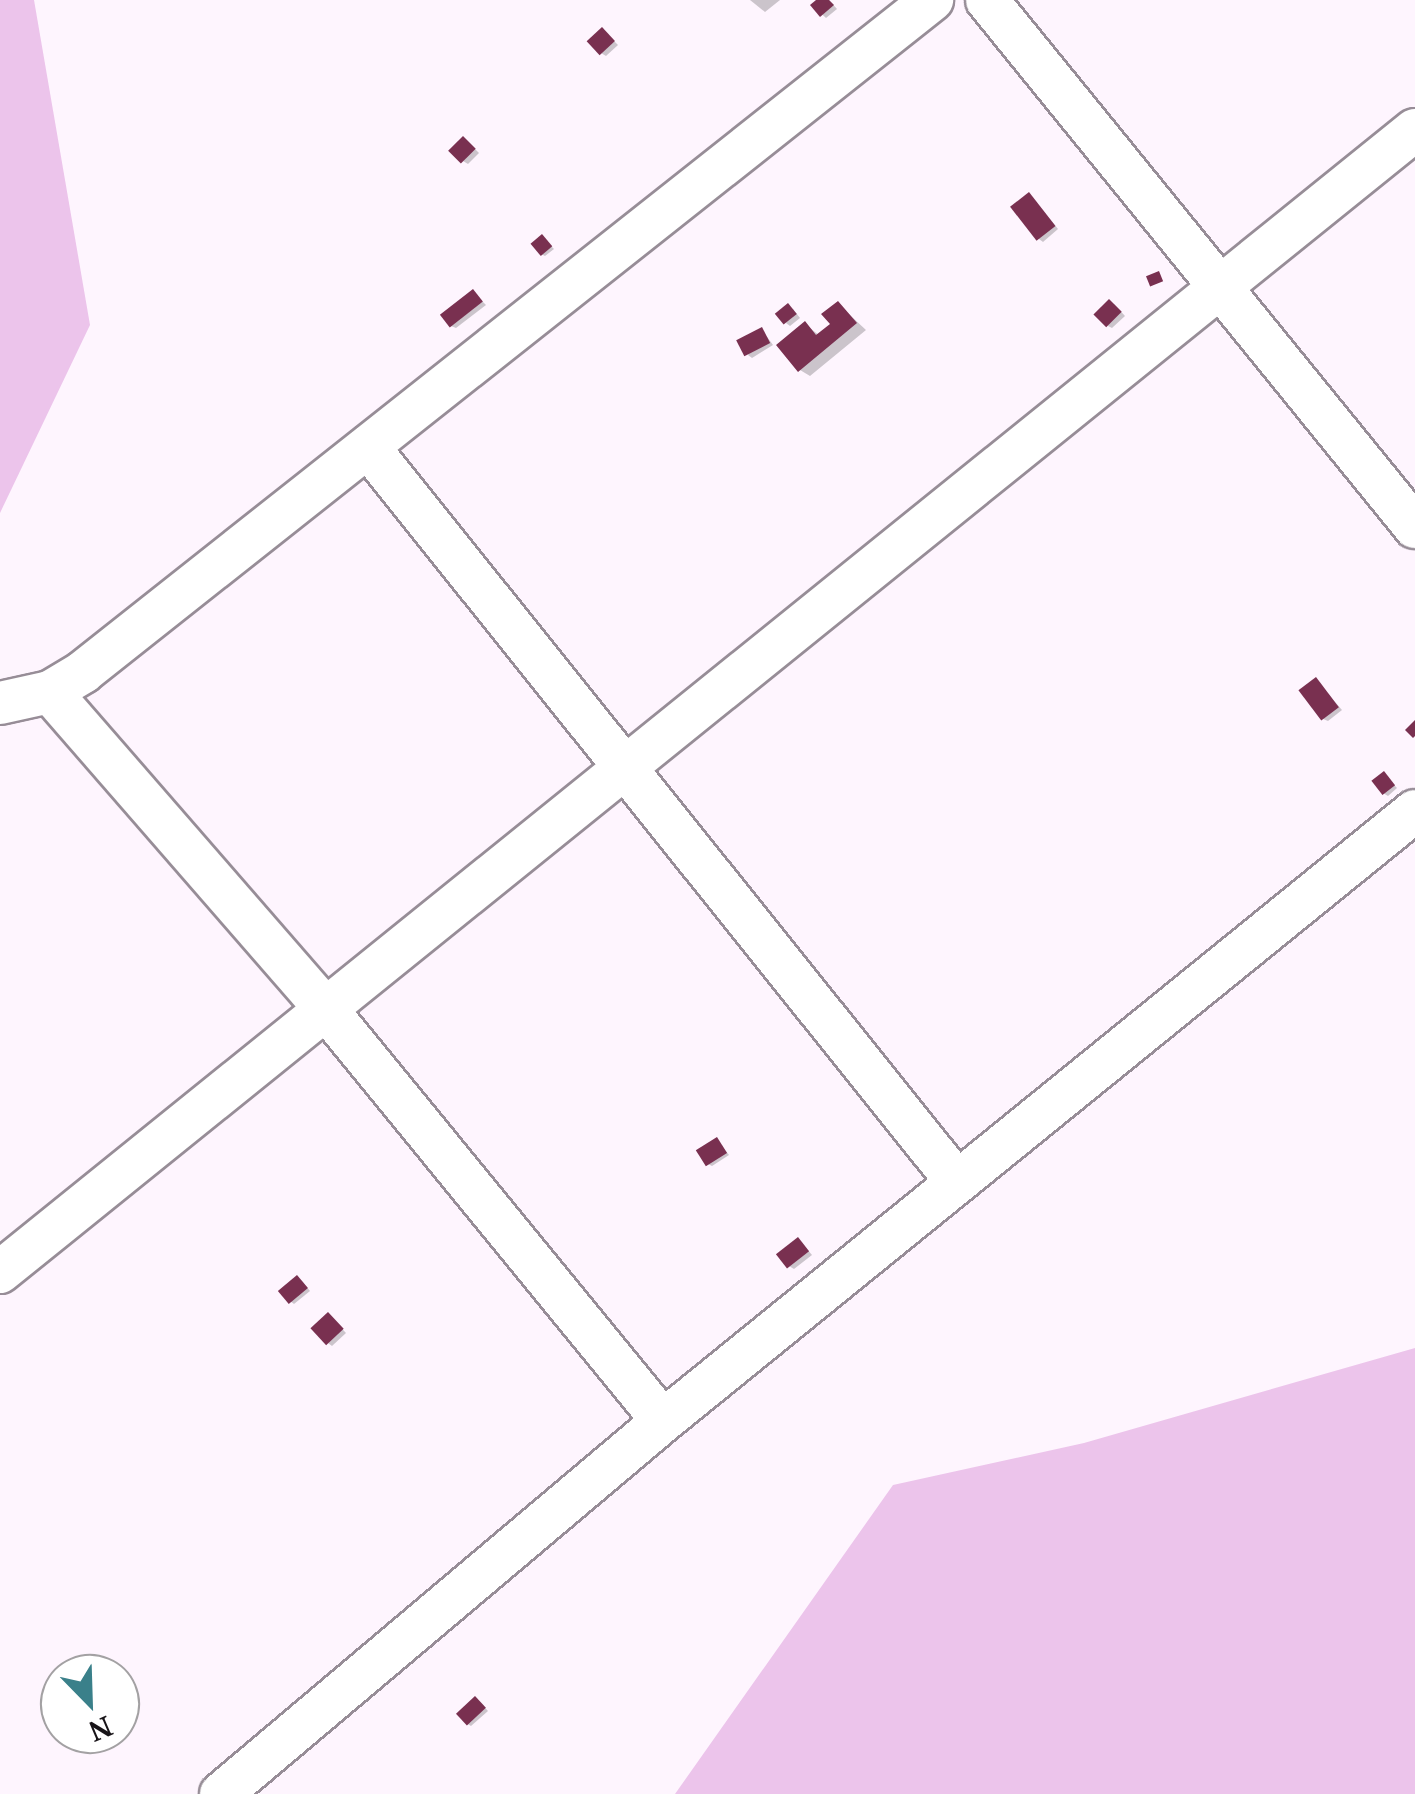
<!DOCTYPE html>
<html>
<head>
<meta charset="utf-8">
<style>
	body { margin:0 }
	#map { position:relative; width:1415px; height:1794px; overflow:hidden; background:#fef5fe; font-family:"Noto Serif",serif }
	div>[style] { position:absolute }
	.green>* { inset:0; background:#ecc4eb }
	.shadow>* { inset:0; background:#0003 }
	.building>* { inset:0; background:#793050; transform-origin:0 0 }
	.roads { filter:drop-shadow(2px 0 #978d97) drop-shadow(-2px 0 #978d97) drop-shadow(0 2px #978d97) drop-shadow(0 -2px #978d97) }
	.minor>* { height:42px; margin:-21px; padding:0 21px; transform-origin:21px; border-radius:21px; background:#fff }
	span { translate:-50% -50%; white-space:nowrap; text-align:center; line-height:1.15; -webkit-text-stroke:10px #fff; paint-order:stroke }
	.north { position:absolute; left:40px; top:1654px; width:100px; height:100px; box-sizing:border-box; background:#fff; border:2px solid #a3a1a3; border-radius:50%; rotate:157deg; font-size:28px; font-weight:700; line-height:40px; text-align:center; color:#181418 }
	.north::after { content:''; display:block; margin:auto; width:35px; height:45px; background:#3a808a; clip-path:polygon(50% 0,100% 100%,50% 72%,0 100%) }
</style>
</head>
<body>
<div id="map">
	<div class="green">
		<div style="clip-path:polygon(0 0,34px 0,90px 325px,0 513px)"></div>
		<div style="clip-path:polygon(1415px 1348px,1415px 1794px,675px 1794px,893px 1485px,1084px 1443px)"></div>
	</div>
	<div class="shadow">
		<div style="clip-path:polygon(750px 0,780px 0,765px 12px)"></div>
		<div style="clip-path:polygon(820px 0,829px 0,837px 9px,826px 18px,813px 6px)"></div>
		<div style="clip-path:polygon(603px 30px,618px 45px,606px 56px,601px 53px)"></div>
		<div style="clip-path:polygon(468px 142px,479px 153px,468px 164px,463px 161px)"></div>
		<div style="clip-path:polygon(1033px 198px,1058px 229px,1043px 242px,1039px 239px)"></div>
		<div style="clip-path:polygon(542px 237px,554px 249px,545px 256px,541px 254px)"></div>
		<div style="clip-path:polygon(473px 292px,486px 305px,456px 328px,451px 326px)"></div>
		<div style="clip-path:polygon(838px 304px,866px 330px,810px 376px,800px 370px,805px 324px,820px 336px,834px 324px)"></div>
		<div style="clip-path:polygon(1114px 304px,1125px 316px,1112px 328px,1108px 326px)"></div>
		<div style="clip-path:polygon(793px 309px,800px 318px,790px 326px,786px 323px)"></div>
		<div style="clip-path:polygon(762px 330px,773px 345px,752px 358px,748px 355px)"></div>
		<div style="clip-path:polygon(1316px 680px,1342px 710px,1328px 721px,1323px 719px)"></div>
		<div style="clip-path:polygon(1384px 774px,1397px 788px,1388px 796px,1383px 793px)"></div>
		<div style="clip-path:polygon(717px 1140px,729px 1155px,712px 1166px,708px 1164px)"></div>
		<div style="clip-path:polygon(802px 1243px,812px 1255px,794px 1269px,789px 1266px)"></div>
		<div style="clip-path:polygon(301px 1280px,310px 1291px,294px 1304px,290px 1301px)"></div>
		<div style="clip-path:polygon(332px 1318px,346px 1333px,332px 1346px,328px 1343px)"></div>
		<div style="clip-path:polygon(479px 1701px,488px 1711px,471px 1726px,466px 1723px)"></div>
	</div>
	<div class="building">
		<div style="clip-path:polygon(816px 0,829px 0,834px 5px,820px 17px,810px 5px)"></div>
		<div style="left:602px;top:27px;width:19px;height:21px;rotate:47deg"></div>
		<div style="left:463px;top:136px;width:18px;height:21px;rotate:45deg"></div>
		<div style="left:1029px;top:192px;width:43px;height:24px;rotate:52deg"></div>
		<div style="left:542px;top:234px;width:16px;height:15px;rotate:50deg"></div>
		<div style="left:1159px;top:271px;width:11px;height:14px;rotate:68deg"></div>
		<div style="left:473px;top:289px;width:16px;height:42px;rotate:52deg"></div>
		<div style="left:1109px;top:299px;width:18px;height:22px;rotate:45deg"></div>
		<div style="clip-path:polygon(838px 301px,857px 323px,798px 372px,776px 345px,805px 321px,816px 335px,830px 324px,821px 314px)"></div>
		<div style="left:788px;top:303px;width:14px;height:17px;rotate:51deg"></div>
		<div style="left:762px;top:327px;width:18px;height:29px;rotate:63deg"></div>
		<div style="left:1316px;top:677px;width:38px;height:22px;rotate:53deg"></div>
		<div style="clip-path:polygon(1415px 720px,1415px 736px,1413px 738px,1405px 730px)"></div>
		<div style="left:1384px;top:771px;width:18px;height:16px;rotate:52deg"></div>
		<div style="left:717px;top:1137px;width:19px;height:25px;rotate:58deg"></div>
		<div style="left:798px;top:1237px;width:18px;height:28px;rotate:52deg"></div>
		<div style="left:297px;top:1275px;width:17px;height:25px;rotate:50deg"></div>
		<div style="left:328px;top:1312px;width:23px;height:24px;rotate:47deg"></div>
		<div style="left:475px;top:1696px;width:16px;height:26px;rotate:47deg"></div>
	</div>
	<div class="roads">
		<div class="minor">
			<div style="left:987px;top:0;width:679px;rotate:50.92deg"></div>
			<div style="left:368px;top:447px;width:942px;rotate:51.29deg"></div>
			<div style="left:50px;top:692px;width:420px;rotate:49deg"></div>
			<div style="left:326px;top:1009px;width:532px;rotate:50.72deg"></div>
			<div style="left:0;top:703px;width:51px;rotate:-12.4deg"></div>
			<div style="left:50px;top:692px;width:39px;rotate:-31deg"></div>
			<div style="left:83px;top:672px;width:1083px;rotate:-38.36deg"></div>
			<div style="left:0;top:1272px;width:1818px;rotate:-38.91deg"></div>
			<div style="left:221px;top:1794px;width:578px;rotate:-40.16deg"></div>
			<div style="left:663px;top:1421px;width:968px;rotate:-39.05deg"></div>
		</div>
	</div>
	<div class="north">N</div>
</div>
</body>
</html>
